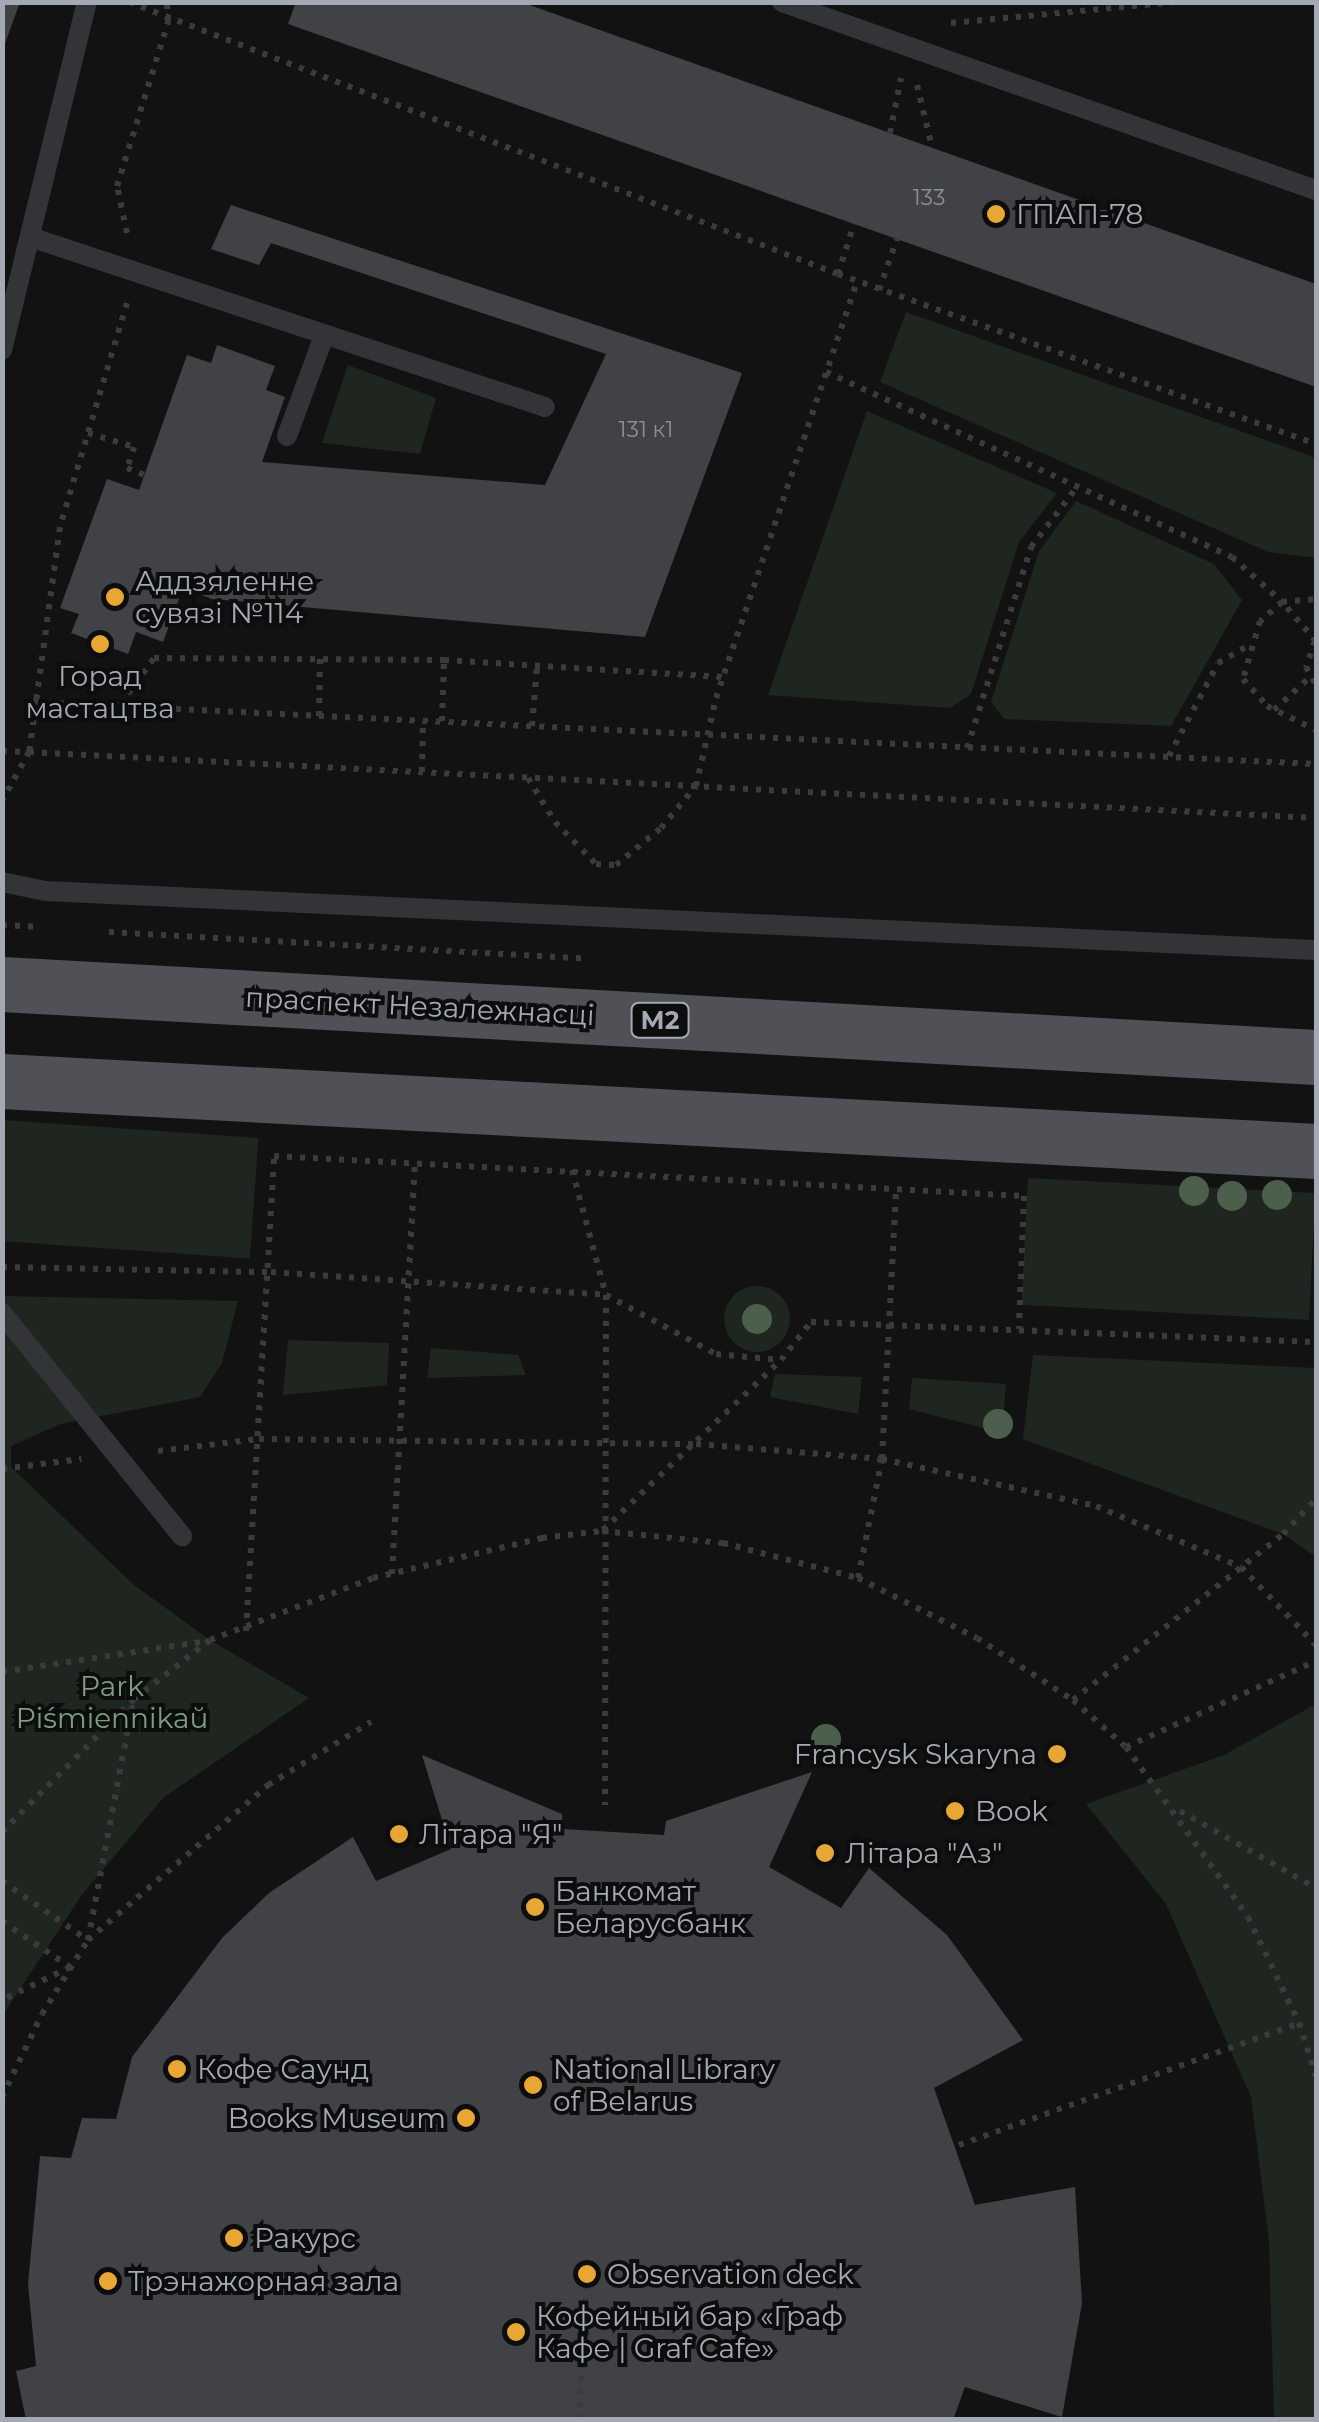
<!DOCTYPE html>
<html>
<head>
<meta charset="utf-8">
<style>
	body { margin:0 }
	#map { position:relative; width:1319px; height:2422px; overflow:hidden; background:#121213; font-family:Montserrat,sans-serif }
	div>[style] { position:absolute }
	.green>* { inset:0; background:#1e261f; transform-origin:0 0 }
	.round { border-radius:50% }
	.building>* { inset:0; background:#414246 }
	.path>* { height:6px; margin-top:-3px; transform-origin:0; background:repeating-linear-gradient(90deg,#393b3f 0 5px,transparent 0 13px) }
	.lane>* { height:20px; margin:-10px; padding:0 10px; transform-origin:10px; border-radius:10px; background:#333438 }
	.primary>* { height:55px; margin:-27.5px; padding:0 27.5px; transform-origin:27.5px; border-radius:27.5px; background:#4f5157 }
	.trees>* { width:30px; height:30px; margin:-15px; border-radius:50%; background:#4c5f4d }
	.dots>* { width:28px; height:28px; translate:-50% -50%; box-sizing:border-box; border:5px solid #0d0d0e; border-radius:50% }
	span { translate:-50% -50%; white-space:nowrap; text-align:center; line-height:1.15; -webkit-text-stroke:8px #0d0d0e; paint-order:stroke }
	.number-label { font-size:22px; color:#8b8f98 }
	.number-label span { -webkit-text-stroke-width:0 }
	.shield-label span { padding:2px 8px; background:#0d0d0e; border:2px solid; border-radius:8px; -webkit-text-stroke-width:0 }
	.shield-label { font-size:25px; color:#a4a9b3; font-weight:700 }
	.poi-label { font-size:28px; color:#a4a9b3 }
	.left { translate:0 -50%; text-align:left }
	.right { translate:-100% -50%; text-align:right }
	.street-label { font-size:28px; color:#a4a9b3 }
	.park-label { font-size:28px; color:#7c9e7d }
	.frame { position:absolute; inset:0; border:5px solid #a4a9b3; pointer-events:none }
</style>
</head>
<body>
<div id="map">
	<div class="green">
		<div style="clip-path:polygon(906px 312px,1316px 458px,1316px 558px,1268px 552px,880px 382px)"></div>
		<div style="clip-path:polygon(348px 365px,436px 398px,420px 454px,322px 443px)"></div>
		<div style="clip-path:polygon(867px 411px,1057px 493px,1019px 542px,971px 694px,950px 708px,768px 695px)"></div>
		<div style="clip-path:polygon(1076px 501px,1214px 564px,1242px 600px,1171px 726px,1004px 719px,991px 702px,1039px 551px)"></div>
		<div style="left:3px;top:1120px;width:256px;height:121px;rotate:4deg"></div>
		<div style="left:1028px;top:1178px;width:288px;height:127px;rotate:3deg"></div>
		<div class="round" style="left:724px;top:1286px;width:66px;height:66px"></div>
		<div style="clip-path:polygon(3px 1296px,238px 1301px,222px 1363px,200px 1397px,60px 1424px,11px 1446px,11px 1467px,134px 1585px,210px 1640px,309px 1698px,163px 1798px,81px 1896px,3px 2015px)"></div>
		<div style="clip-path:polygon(288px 1340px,389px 1343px,387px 1385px,283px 1395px)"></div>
		<div style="clip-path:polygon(431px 1348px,518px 1355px,526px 1375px,427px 1378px)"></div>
		<div style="clip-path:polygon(1033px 1355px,1316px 1368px,1316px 1557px,1283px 1534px,1023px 1439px)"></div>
		<div style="clip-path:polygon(775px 1374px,862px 1377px,858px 1414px,770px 1397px)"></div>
		<div style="clip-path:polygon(912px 1378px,1006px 1384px,1002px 1433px,909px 1409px)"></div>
		<div style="clip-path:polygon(1316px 1704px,1316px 2419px,1274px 2419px,1269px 2242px,1251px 2097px,1166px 1904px,1086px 1804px,1224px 1755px)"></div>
	</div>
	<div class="building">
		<div style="clip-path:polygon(2px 2px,20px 2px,3px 49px,2px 49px)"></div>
		<div style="clip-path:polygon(296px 2px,521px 2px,1316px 284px,1316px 387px,288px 24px)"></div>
		<div style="clip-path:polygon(231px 205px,742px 373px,645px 637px,212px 599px,183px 588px,163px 642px,136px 632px,128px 654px,71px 633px,79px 614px,60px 608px,107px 479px,139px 490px,187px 355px,211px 363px,217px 345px,275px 366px,266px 390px,285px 397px,262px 462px,545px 485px,606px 354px,271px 243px,259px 265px,211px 249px)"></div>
		<div style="clip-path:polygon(422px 1755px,562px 1814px,563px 1829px,664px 1835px,666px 1821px,812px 1772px,769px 1867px,841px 1908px,869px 1868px,947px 1935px,1023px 2040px,934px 2088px,975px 2205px,1075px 2187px,1082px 2303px,1062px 2417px,965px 2387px,953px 2420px,26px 2420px,16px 2371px,36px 2366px,28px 2284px,40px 2156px,71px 2158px,82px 2118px,116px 2119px,132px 2057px,222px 1938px,269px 1893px,353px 1837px,376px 1881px,451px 1849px)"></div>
	</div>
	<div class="path">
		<div style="left:129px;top:2px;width:759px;rotate:20.99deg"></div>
		<div style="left:838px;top:274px;width:507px;rotate:19.58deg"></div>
		<div style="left:951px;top:23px;width:226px;rotate:-5.3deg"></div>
		<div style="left:917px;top:85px;width:64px;rotate:76.4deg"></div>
		<div style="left:890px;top:133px;width:56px;rotate:-78.7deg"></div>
		<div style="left:127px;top:233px;width:48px;rotate:-102deg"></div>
		<div style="left:117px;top:186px;width:172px;rotate:-72.7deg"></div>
		<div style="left:168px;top:22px;width:20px;rotate:-93deg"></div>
		<div style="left:838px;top:274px;width:52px;rotate:-72.3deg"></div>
		<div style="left:879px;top:290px;width:54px;rotate:-70.6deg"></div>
		<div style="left:127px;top:303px;width:234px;rotate:106.7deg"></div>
		<div style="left:60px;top:527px;width:227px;rotate:97.8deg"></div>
		<div style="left:29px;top:752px;width:1289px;rotate:2.94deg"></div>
		<div style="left:826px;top:372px;width:446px;rotate:24.5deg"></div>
		<div style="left:1232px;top:557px;width:67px;rotate:42deg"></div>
		<div style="left:1282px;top:602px;width:34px;rotate:-5deg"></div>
		<div style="left:88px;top:433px;width:48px;rotate:16.9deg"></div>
		<div style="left:134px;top:447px;width:22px;rotate:108deg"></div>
		<div style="left:127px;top:468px;width:18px;rotate:22deg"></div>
		<div style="left:1315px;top:641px;width:28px;rotate:109deg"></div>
		<div style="left:1306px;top:667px;width:21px;rotate:61deg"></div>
		<div style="left:1316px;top:641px;width:52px;rotate:-131.1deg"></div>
		<div style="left:1282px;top:602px;width:29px;rotate:139deg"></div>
		<div style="left:1260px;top:621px;width:60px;rotate:106.3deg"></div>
		<div style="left:1243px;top:679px;width:36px;rotate:48deg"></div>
		<div style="left:1267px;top:706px;width:55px;rotate:26.1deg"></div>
		<div style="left:33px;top:702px;width:1284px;rotate:2.77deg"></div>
		<div style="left:120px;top:705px;width:58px;rotate:-54.1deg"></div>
		<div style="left:154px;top:658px;width:290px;rotate:0.4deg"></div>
		<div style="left:444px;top:660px;width:280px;rotate:3.5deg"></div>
		<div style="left:1274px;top:710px;width:49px;rotate:-42.5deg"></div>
		<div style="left:319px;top:716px;width:57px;rotate:-89deg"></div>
		<div style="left:442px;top:721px;width:61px;rotate:-88.1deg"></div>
		<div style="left:532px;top:726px;width:60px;rotate:-85.2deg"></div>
		<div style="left:967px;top:748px;width:211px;rotate:-72.3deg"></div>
		<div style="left:1031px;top:547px;width:76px;rotate:-52.5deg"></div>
		<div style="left:2px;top:751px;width:27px;rotate:2deg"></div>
		<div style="left:29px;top:752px;width:56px;rotate:118.9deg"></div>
		<div style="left:1169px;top:756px;width:105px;rotate:-62.2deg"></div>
		<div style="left:1218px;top:663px;width:34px;rotate:-30deg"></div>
		<div style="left:422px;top:772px;width:51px;rotate:-88.9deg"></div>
		<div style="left:528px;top:778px;width:52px;rotate:58.5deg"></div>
		<div style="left:555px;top:822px;width:59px;rotate:45.7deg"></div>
		<div style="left:596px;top:864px;width:20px;rotate:3deg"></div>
		<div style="left:616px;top:865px;width:58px;rotate:-39.4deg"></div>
		<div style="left:661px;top:828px;width:55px;rotate:-50.2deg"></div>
		<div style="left:696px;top:786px;width:90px;rotate:-77.2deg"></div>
		<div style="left:716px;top:698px;width:440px;rotate:-71.3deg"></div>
		<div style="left:2px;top:925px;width:34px;rotate:3deg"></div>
		<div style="left:109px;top:932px;width:480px;rotate:3.2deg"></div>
		<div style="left:572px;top:1170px;width:130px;rotate:74.8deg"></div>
		<div style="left:606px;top:1295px;width:510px;rotate:90.11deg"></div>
		<div style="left:2px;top:1267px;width:269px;rotate:1.1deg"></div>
		<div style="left:271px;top:1272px;width:336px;rotate:3.9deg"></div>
		<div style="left:606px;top:1295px;width:125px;rotate:28.2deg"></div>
		<div style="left:716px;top:1354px;width:64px;rotate:5.4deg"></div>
		<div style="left:158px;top:1451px;width:102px;rotate:-6.8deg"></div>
		<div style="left:259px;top:1439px;width:437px;rotate:0.7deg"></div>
		<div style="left:696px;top:1444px;width:187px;rotate:4.6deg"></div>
		<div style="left:882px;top:1459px;width:219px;rotate:12.4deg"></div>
		<div style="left:1096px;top:1506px;width:157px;rotate:22.8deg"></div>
		<div style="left:1241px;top:1567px;width:108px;rotate:46.1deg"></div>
		<div style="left:2px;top:1469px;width:80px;rotate:-7.2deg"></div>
		<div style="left:603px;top:1530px;width:246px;rotate:-43.7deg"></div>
		<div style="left:781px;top:1360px;width:48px;rotate:-51.7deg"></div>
		<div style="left:811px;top:1322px;width:505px;rotate:2.27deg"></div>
		<div style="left:392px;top:1574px;width:413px;rotate:-86.8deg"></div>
		<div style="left:858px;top:1578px;width:121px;rotate:-78.6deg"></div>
		<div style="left:882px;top:1459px;width:270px;rotate:-87deg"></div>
		<div style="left:246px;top:1631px;width:476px;rotate:-86.6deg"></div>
		<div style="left:274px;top:1156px;width:751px;rotate:3.05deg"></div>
		<div style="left:1024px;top:1196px;width:133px;rotate:92.2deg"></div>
		<div style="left:2px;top:1672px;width:208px;rotate:-8.6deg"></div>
		<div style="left:1073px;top:1700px;width:268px;rotate:-38.3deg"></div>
		<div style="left:1283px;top:1534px;width:48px;rotate:-46.7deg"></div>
		<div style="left:1126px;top:1747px;width:209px;rotate:-24.4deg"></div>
		<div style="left:1180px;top:1811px;width:156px;rotate:29.5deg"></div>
		<div style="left:2px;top:1832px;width:187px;rotate:-45.2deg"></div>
		<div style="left:134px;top:1699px;width:96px;rotate:-37.8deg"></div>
		<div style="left:210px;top:1640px;width:174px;rotate:-20.8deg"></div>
		<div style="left:373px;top:1578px;width:174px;rotate:-13.3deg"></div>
		<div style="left:542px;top:1538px;width:60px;rotate:-6.7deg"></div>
		<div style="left:602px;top:1531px;width:122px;rotate:5.7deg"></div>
		<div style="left:723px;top:1543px;width:139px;rotate:14.5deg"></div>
		<div style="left:858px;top:1578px;width:133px;rotate:26.8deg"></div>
		<div style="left:977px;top:1638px;width:114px;rotate:32.9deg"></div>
		<div style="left:1073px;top:1700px;width:71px;rotate:41.6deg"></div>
		<div style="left:1126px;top:1747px;width:209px;rotate:54.3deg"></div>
		<div style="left:1248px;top:1917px;width:118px;rotate:64.3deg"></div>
		<div style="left:1299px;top:2023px;width:56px;rotate:72.2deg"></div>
		<div style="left:2px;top:1881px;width:104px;rotate:34.5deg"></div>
		<div style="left:88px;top:1940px;width:243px;rotate:-79.3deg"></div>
		<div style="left:2px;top:1921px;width:82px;rotate:34.1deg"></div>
		<div style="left:70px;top:1967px;width:76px;rotate:154.1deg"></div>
		<div style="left:2px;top:2097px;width:92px;rotate:-64.3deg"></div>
		<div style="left:42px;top:2014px;width:87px;rotate:-58.1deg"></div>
		<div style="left:88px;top:1940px;width:238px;rotate:-40.7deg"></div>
		<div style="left:268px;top:1785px;width:121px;rotate:-31.5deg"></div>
		<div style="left:959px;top:2145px;width:361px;rotate:-19.7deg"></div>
		<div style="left:579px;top:2420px;width:146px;rotate:-86.9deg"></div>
	</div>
	<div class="lane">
		<div style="left:782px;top:2px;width:566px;rotate:19.4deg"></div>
		<div style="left:33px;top:238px;width:539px;rotate:18.27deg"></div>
		<div style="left:2px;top:350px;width:358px;rotate:-76.3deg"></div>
		<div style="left:287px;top:436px;width:107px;rotate:-69.7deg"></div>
		<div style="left:2px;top:882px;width:44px;rotate:11.8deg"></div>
		<div style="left:45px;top:891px;width:1272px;rotate:2.66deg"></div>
		<div style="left:2px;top:1313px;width:287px;rotate:51.1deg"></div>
	</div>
	<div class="primary">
		<div style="left:2px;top:984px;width:1316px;rotate:3.18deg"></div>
		<div style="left:2px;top:1081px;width:1316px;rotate:3.05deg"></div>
	</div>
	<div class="trees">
		<div style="left:1194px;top:1191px"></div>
		<div style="left:1277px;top:1195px"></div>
		<div style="left:1232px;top:1196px"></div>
		<div style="left:757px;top:1319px"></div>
		<div style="left:998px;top:1424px"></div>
		<div style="left:826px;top:1739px"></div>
	</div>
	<div class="dots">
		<div style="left:996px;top:214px;background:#e8a635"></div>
		<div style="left:115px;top:597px;background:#e8a635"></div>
		<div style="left:100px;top:644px;background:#e8a635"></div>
		<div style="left:1057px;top:1754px;background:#e8a635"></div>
		<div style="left:955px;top:1811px;background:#e8a635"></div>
		<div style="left:399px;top:1834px;background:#e8a635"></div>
		<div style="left:825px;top:1853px;background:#e8a635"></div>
		<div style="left:535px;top:1907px;background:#e8a635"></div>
		<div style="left:177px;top:2069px;background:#e8a635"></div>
		<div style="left:533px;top:2085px;background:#e8a635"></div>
		<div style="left:466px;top:2118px;background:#e8a635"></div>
		<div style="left:234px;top:2238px;background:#e8a635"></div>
		<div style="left:587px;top:2274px;background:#e8a635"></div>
		<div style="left:108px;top:2281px;background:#e8a635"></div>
		<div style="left:516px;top:2332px;background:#e8a635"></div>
	</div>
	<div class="number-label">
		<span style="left:929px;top:198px">133</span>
		<span style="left:646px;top:430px">131 к1</span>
	</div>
	<div class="shield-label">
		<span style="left:660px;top:1020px">М2</span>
	</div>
	<div class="poi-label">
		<span class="left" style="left:1016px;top:214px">ГПАП-78</span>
		<span class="left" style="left:135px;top:597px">Аддзяленне<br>сувязі №114</span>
		<span style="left:100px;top:692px">Горад<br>мастацтва</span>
		<span class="right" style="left:1037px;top:1754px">Francysk Skaryna</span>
		<span class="left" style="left:975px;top:1811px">Book</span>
		<span class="left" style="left:419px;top:1834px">Літара "Я"</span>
		<span class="left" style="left:845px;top:1853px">Літара "Аз"</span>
		<span class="left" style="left:555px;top:1907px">Банкомат<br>Беларусбанк</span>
		<span class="left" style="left:197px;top:2069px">Кофе Саунд</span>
		<span class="left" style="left:553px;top:2085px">National Library<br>of Belarus</span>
		<span class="right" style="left:446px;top:2118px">Books Museum</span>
		<span class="left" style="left:254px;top:2238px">Ракурс</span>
		<span class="left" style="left:607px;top:2274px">Observation deck</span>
		<span class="left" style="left:128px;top:2281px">Трэнажорная зала</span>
		<span class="left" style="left:536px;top:2332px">Кофейный бар «Граф<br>Кафе | Graf Cafe»</span>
	</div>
	<div class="street-label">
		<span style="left:420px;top:1006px;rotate:3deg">праспект Незалежнасці</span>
	</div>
	<div class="park-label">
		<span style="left:112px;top:1702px">Park<br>Piśmiennikaŭ</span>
	</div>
	<div class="frame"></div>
</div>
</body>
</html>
